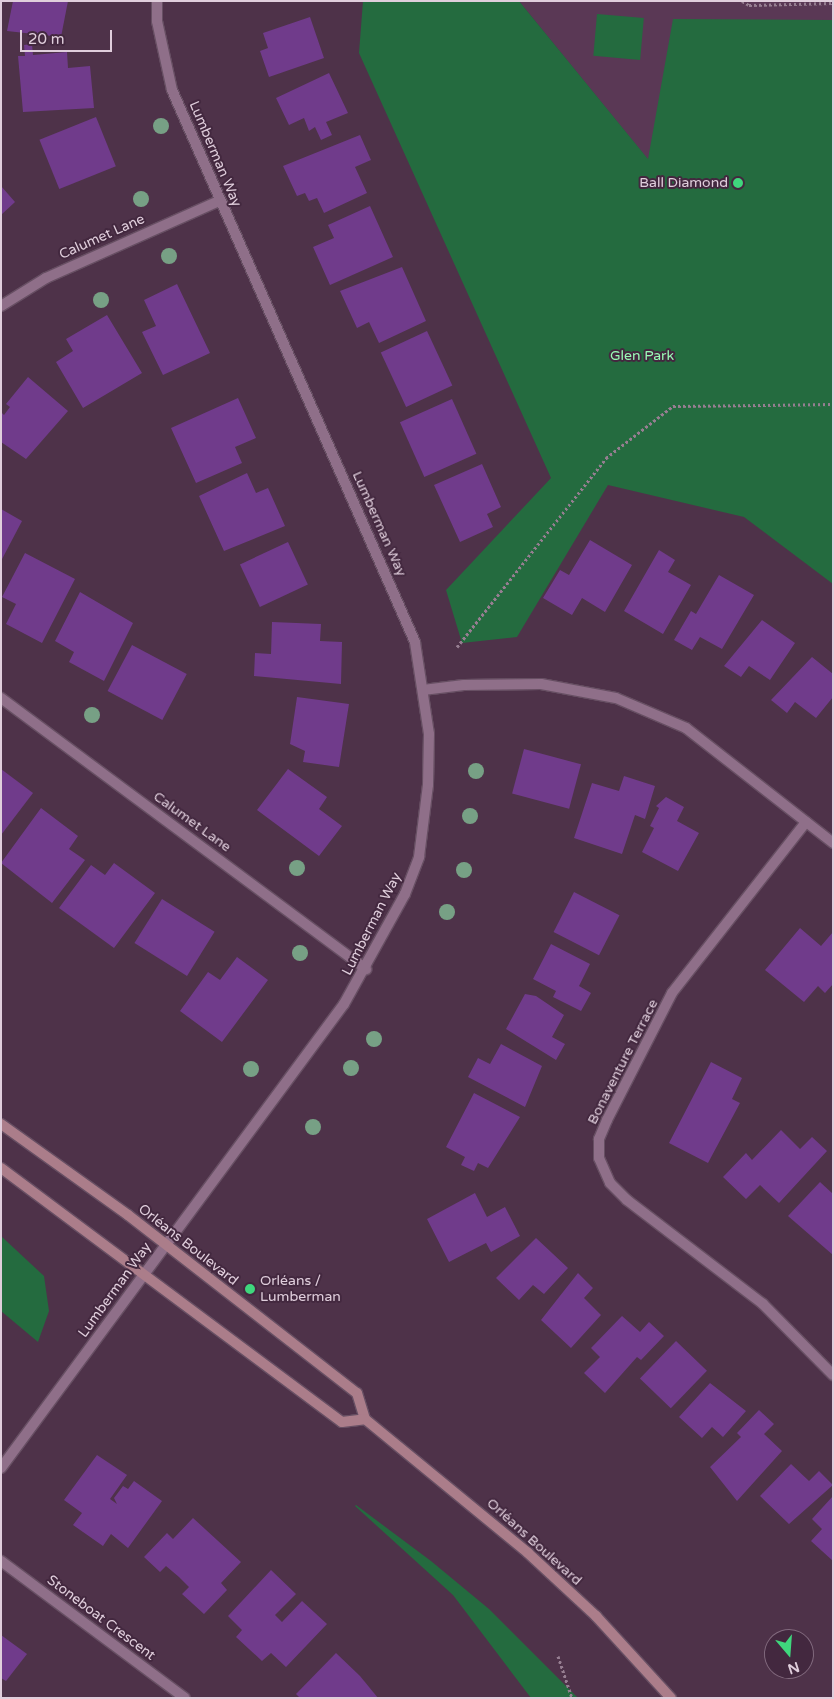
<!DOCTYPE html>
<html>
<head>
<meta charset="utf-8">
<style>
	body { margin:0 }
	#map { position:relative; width:834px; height:1699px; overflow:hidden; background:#4e3249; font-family:"Varela Round",sans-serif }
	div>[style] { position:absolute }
	.built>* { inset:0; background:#5a3855 }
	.green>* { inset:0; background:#246b3f; transform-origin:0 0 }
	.building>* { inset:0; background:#703b8b; transform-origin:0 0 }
	.path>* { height:3px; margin-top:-1.5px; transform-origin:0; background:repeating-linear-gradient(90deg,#967e91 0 2.5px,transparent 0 5px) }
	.roads { filter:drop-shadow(1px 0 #674f63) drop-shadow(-1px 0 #674f63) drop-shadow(0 1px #674f63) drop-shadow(0 -1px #674f63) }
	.street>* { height:10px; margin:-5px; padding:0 5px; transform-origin:5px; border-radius:5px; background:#8f6f89 }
	.secondary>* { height:10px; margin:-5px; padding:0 5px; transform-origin:5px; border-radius:5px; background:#ab7d8a }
	.trees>* { width:16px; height:16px; margin:-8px; border-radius:50%; background:#77a085 }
	.dots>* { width:14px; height:14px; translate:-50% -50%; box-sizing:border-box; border:2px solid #43283f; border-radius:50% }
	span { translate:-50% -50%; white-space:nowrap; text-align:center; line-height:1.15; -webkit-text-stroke:4px #43283f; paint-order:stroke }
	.street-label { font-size:14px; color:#e0cedc }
	.poi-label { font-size:14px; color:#e0cedc }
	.right { translate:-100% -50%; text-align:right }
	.left { translate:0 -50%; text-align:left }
	.park-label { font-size:14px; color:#99fab6 }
	.frame { position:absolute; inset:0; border:2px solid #e0cedc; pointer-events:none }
	.north { position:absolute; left:764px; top:1629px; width:50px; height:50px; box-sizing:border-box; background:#43283f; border:1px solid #826a7e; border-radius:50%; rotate:162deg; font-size:14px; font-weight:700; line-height:20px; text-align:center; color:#e0cedc }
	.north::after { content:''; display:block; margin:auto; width:18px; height:22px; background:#3fd77d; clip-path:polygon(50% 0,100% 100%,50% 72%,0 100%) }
	.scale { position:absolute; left:20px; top:30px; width:92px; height:22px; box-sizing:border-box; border:2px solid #e0cedc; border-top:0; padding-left:6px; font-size:15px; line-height:18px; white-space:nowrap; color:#e0cedc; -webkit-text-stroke:4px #43283f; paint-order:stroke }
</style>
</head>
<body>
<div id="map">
	<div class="built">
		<div style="clip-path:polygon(519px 1px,833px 1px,833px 119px,724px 253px)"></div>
	</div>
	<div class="green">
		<div style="clip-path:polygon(363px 1px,519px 1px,648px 159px,673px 19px,833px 20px,833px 584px,744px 517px,608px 485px,517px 637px,462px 643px,446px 590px,551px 478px,359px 53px)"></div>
		<div style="left:597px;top:14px;width:47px;height:42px;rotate:5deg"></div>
		<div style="clip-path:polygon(1px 1236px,44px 1276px,49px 1311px,38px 1342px,1px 1311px)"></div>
		<div style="clip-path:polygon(355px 1506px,356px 1505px,431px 1561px,489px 1609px,578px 1698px,531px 1698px,453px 1595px)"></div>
	</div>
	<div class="building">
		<div style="clip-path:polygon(13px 1px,68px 1px,61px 37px,7px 31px)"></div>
		<div style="clip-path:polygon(310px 17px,324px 58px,269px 77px,260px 51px,268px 48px,263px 33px)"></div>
		<div style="clip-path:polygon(32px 44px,33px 55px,67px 52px,68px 68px,90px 66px,94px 108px,23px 112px,18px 56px,25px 56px,24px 45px)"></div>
		<div style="clip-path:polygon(329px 73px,348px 113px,326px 122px,332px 135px,321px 140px,315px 127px,309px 131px,304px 118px,289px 125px,276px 98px)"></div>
		<div style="left:96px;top:117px;width:53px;height:61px;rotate:68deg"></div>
		<div style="clip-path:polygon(360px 135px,371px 160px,355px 167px,367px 193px,324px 213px,317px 198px,309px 201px,305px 193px,297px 196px,283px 166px)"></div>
		<div style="clip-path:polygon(1px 186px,15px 202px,1px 215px)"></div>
		<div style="clip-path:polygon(370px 206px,393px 257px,330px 285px,313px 247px,334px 238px,328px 225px)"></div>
		<div style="clip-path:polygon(402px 267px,426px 321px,379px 343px,369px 322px,357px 328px,340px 291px)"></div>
		<div style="clip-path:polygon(177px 284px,210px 353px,163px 375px,142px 332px,156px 326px,144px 300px)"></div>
		<div style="clip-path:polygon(107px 315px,142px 373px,83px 408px,56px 362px,73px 351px,66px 339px)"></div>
		<div style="left:427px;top:331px;width:60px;height:51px;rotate:65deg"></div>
		<div style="clip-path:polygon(28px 377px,68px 411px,26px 459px,1px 442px,1px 412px,4px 415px,10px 407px,6px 404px)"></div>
		<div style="clip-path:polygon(238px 398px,256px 438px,235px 447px,242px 463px,196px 483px,171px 428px)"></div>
		<div style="left:452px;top:399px;width:60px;height:57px;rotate:66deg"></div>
		<div style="clip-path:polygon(482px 464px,501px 507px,487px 514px,493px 527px,460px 542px,434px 485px)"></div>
		<div style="clip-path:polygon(247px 473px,256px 493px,268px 488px,285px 526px,224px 551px,199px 496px)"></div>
		<div style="clip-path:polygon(1px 509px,22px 521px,1px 561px)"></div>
		<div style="clip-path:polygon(590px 540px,632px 565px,605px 612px,582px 598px,572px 615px,543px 598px,560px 570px,569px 575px)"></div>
		<div style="left:288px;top:542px;width:47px;height:53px;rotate:65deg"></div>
		<div style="clip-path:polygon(659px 550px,675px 560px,668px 572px,691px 585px,663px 634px,624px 611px)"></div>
		<div style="clip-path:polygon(25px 553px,75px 579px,42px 643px,6px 624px,16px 604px,2px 597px)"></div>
		<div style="clip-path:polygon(719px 575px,754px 595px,722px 649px,700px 637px,692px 650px,674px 640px,691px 611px,696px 614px)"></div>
		<div style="clip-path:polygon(80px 592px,133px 623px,104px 681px,69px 662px,74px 652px,55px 641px)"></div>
		<div style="clip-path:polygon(762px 620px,795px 643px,770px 680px,749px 666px,741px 677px,724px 666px)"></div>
		<div style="clip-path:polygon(272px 622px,321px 624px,320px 641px,342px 642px,341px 684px,254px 676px,255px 653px,271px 654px)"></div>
		<div style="left:132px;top:645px;width:62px;height:52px;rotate:28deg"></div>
		<div style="clip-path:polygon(812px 657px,833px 674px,833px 697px,816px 718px,795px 702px,787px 713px,771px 700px)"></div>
		<div style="clip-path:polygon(297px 697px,349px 704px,339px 767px,303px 762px,305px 751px,290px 744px)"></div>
		<div style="left:524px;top:749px;width:59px;height:46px;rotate:15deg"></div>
		<div style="clip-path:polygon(1px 769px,33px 793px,1px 835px)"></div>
		<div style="clip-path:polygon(288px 769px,327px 797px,319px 809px,342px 826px,319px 856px,257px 810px)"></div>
		<div style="clip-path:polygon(624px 776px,655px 786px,645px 819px,635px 815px,622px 854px,574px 838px,592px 783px,619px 791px)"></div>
		<div style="clip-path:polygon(666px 797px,684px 807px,677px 821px,699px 833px,678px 871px,642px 852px,654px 828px,650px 826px,659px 808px,656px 806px)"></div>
		<div style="clip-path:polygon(41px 808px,78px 836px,69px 849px,85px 860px,52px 903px,1px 863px)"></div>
		<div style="clip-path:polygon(114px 863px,155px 893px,114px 948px,59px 908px,91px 865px,105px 875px)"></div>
		<div style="left:574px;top:892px;width:51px;height:45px;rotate:27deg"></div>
		<div style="left:162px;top:899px;width:62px;height:52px;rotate:32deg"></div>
		<div style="clip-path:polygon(800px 928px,821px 946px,833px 932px,833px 984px,825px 993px,818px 986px,804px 1002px,765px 970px)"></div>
		<div style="clip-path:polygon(551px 944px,590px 964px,579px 986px,591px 993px,581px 1011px,553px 997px,556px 991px,533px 979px)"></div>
		<div style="clip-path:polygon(237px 957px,268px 980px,222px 1042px,180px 1011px,208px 972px,220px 980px)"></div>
		<div style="clip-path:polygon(525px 994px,536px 996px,564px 1015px,552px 1037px,565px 1044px,556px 1060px,506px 1029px)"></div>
		<div style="clip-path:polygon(501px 1044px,542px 1066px,525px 1107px,468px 1077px,478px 1058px,490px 1064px)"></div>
		<div style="clip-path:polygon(711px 1062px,742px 1078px,732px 1099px,740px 1103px,708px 1163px,669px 1143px)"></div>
		<div style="clip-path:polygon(474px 1093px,520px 1117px,488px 1168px,478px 1163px,474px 1171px,461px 1165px,465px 1157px,446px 1147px)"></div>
		<div style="clip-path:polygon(781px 1130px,800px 1149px,812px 1137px,827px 1151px,779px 1203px,760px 1185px,746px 1199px,723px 1177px,746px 1153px,752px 1160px)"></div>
		<div style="clip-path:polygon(820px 1182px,833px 1194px,833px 1255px,788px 1216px)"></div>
		<div style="clip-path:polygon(475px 1193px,487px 1217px,505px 1207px,520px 1236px,491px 1252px,486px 1243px,449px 1262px,427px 1219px)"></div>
		<div style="clip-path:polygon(536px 1238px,568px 1268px,544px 1294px,533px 1285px,519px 1300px,496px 1278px)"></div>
		<div style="clip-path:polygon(578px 1273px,593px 1288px,584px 1298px,601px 1315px,571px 1348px,541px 1320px)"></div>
		<div style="clip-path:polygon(622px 1316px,640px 1332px,649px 1322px,664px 1336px,641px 1360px,637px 1357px,605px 1393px,584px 1373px,600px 1357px,591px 1348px)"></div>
		<div style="left:676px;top:1341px;width:43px;height:52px;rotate:44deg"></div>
		<div style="clip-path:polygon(710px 1383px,746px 1411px,723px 1437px,712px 1427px,702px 1438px,679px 1417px)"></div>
		<div style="clip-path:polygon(759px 1410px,774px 1424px,764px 1434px,782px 1451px,737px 1501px,710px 1467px,741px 1437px,737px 1433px)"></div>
		<div style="clip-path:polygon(97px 1455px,127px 1475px,110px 1499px,117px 1504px,114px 1498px,123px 1486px,128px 1489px,134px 1481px,162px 1501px,128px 1548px,111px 1534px,103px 1546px,73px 1525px,82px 1513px,64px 1500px)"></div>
		<div style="clip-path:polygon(791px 1464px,809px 1481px,819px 1471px,833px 1485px,789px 1524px,760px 1496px)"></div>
		<div style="clip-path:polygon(833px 1496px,833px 1561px,811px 1541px,822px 1529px,812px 1519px)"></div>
		<div style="clip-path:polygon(193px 1518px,241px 1562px,221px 1583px,227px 1590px,204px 1614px,182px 1594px,189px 1587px,179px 1577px,166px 1566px,160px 1572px,144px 1557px,167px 1533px,173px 1539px)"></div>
		<div style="clip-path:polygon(271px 1570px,296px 1594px,275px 1615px,282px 1622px,302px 1601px,327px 1624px,286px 1667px,271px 1653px,262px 1661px,236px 1637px,242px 1630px,228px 1616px)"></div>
		<div style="clip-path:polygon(1px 1635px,27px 1654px,6px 1681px,1px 1678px)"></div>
		<div style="clip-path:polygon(336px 1653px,360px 1676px,378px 1698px,300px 1698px,296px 1694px)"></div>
	</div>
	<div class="path">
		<div style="left:742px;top:1px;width:8px;rotate:30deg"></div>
		<div style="left:749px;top:5px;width:84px;rotate:-1.4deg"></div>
		<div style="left:457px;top:647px;width:241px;rotate:-51.7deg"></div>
		<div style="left:606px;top:458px;width:85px;rotate:-37.8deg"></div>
		<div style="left:673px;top:406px;width:160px;rotate:-0.7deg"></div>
		<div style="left:558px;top:1656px;width:44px;rotate:71.6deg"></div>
	</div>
	<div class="roads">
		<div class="street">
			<div style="left:1px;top:306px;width:53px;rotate:-31.9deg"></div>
			<div style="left:46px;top:278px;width:189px;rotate:-24deg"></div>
			<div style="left:423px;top:690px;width:41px;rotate:-7deg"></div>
			<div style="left:464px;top:685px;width:77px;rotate:-0.7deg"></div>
			<div style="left:541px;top:684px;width:76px;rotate:10.6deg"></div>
			<div style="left:616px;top:698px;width:76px;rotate:23.2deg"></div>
			<div style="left:686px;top:728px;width:187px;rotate:38deg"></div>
			<div style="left:1px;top:698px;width:455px;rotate:36.6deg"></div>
			<div style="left:806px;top:822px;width:217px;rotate:128.1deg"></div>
			<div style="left:672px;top:993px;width:143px;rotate:117.1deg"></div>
			<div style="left:607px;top:1120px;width:21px;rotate:113deg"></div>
			<div style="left:599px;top:1139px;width:19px;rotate:90deg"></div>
			<div style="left:599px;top:1158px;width:27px;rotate:66deg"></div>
			<div style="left:610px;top:1183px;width:24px;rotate:45deg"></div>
			<div style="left:627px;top:1200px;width:171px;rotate:37.4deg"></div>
			<div style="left:763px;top:1304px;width:100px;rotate:45.4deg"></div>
			<div style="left:1px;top:1468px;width:577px;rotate:-53.53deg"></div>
			<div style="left:344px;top:1004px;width:126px;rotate:-61deg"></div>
			<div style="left:405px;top:894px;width:40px;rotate:-69deg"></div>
			<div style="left:419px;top:857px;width:73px;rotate:-82.9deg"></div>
			<div style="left:428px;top:785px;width:51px;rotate:-88.9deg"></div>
			<div style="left:429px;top:734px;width:93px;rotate:-98.7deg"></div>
			<div style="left:415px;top:642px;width:603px;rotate:-113.76deg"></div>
			<div style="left:172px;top:90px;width:71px;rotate:-102.3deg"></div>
			<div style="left:157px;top:21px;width:20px;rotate:-90deg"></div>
			<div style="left:1px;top:1561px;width:229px;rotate:36.7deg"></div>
		</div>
		<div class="secondary">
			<div style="left:1px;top:1124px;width:156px;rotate:35.6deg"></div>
			<div style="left:128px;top:1215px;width:290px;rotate:37.9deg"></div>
			<div style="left:357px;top:1393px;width:27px;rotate:73deg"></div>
			<div style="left:365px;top:1419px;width:211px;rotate:39.4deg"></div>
			<div style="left:528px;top:1553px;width:93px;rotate:42.8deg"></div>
			<div style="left:596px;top:1616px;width:111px;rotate:47.6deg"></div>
			<div style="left:1px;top:1168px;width:425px;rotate:36.7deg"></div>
			<div style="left:342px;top:1422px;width:23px;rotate:-7deg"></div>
		</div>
	</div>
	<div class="trees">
		<div style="left:161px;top:126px"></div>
		<div style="left:141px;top:199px"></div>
		<div style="left:169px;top:256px"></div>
		<div style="left:101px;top:300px"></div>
		<div style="left:92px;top:715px"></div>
		<div style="left:476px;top:771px"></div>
		<div style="left:470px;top:816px"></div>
		<div style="left:297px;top:868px"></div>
		<div style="left:464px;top:870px"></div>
		<div style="left:447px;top:912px"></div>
		<div style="left:300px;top:953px"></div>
		<div style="left:374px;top:1039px"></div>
		<div style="left:351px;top:1068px"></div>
		<div style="left:251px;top:1069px"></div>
		<div style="left:313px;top:1127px"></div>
	</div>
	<div class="dots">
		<div style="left:738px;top:183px;background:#3fd77d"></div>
		<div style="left:250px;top:1289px;background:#3fd77d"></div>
	</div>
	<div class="street-label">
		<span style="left:215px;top:154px;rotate:67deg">Lumberman Way</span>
		<span style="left:102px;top:237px;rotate:-24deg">Calumet Lane</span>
		<span style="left:379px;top:524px;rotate:66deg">Lumberman Way</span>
		<span style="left:192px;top:822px;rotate:36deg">Calumet Lane</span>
		<span style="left:372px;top:924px;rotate:-63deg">Lumberman Way</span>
		<span style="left:623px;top:1062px;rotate:-63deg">Bonaventure Terrace</span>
		<span style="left:188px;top:1245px;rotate:38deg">Orléans Boulevard</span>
		<span style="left:115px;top:1290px;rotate:-54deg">Lumberman Way</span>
		<span style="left:534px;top:1542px;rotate:42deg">Orléans Boulevard</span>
		<span style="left:101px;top:1618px;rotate:37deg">Stoneboat Crescent</span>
	</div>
	<div class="poi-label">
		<span class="right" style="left:728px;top:183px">Ball Diamond</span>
		<span class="left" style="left:260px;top:1289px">Orléans /<br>Lumberman</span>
	</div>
	<div class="park-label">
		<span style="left:642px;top:356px">Glen Park</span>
	</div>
	<div class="frame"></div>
	<div class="north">N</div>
	<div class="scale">20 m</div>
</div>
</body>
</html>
